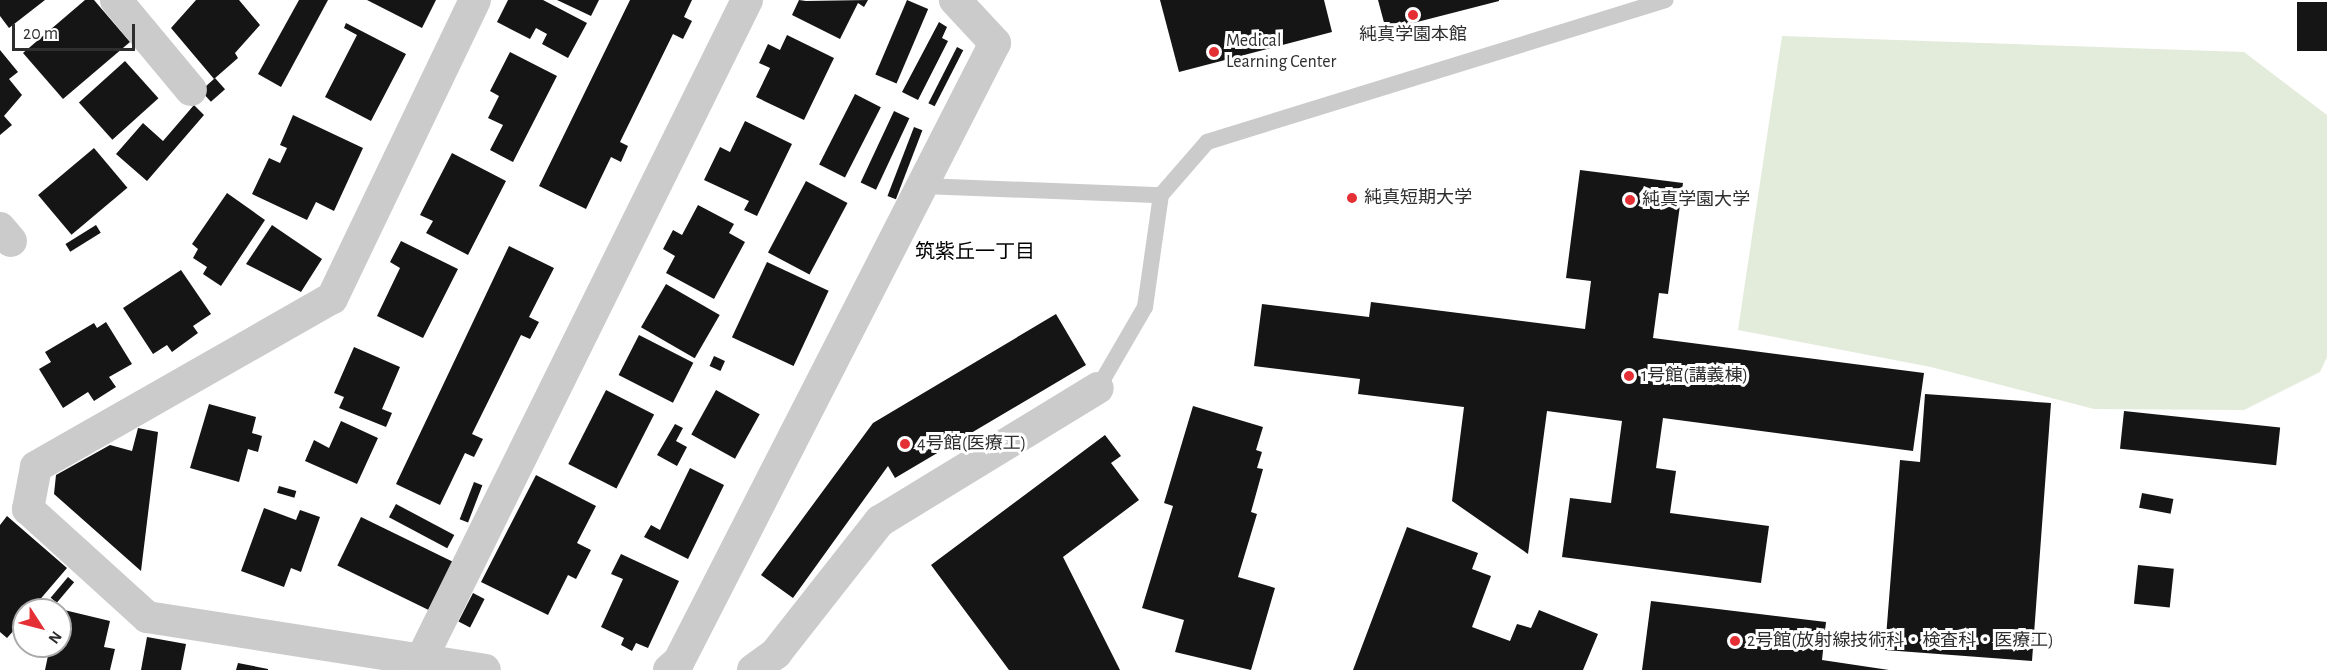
<!DOCTYPE html>
<html>
<head>
<meta charset="utf-8">
<style>
	body { margin:0 }
	#map { position:relative; width:2327px; height:670px; overflow:hidden; background:#fff; font-family:"Alegreya Sans","Noto Sans JP",sans-serif }
	div>[style] { position:absolute }
	.green>* { inset:0; background:#e3ebdb }
	.building>* { inset:0; background:#151515; transform-origin:0 0 }
	.lane>* { height:16px; margin:-8px; padding:0 8px; transform-origin:8px; border-radius:8px; background:#cbcbcb }
	.street>* { height:32px; margin:-16px; padding:0 16px; transform-origin:16px; border-radius:16px; background:#cbcbcb }
	.dots>* { width:16px; height:16px; translate:-50% -50%; box-sizing:border-box; border:3px solid #fff; border-radius:50% }
	span { translate:-50% -50%; white-space:nowrap; text-align:center; line-height:1.15; -webkit-text-stroke:6px #fff; paint-order:stroke }
	.poi-label { font-size:18px; color:#2e2e2e }
	.left { translate:0 -50%; text-align:left }
	.neighbourhood-label { font-size:20px; color:#000 }
	.north { position:absolute; left:12px; top:598px; width:60px; height:60px; box-sizing:border-box; background:#fff; border:2px solid #ababab; border-radius:50%; rotate:126deg; font-size:16px; font-weight:700; line-height:24px; text-align:center; color:#2e2e2e }
	.north::after { content:''; display:block; margin:auto; width:21px; height:27px; background:#e43035; clip-path:polygon(50% 0,100% 100%,50% 72%,0 100%) }
	.scale { position:absolute; left:12px; top:24px; width:123px; height:27px; box-sizing:border-box; border:3px solid #2e2e2e; border-top:0; padding-left:8px; font-size:18px; line-height:21px; white-space:nowrap; color:#2e2e2e; -webkit-text-stroke:4px #fff; paint-order:stroke }
</style>
</head>
<body>
<div id="map">
	<div class="green">
		<div style="clip-path:polygon(1782px 36px,2244px 52px,2327px 115px,2327px 357px,2320px 372px,2244px 410px,2094px 409px,1931px 367px,1738px 330px)"></div>
	</div>
	<div class="building">
		<div style="clip-path:polygon(0 0,45px 0,9px 28px,0 16px)"></div>
		<div style="clip-path:polygon(85px 0,94px 0,130px 42px,63px 99px,23px 53px)"></div>
		<div style="clip-path:polygon(196px 0,239px 0,260px 25px,235px 53px,238px 58px,214px 79px,171px 28px)"></div>
		<div style="clip-path:polygon(299px 0,328px 0,281px 87px,258px 74px)"></div>
		<div style="clip-path:polygon(367px 0,436px 0,422px 28px)"></div>
		<div style="clip-path:polygon(508px 0,543px 0,587px 23px,568px 58px,542px 44px,547px 34px,536px 28px,530px 39px,497px 22px)"></div>
		<div style="clip-path:polygon(557px 0,599px 0,591px 16px)"></div>
		<div style="clip-path:polygon(630px 0,692px 0,684px 17px,692px 21px,683px 39px,673px 34px,620px 142px,628px 146px,621px 162px,611px 157px,586px 209px,539px 186px)"></div>
		<div style="clip-path:polygon(799px 0,806px 1px,868px 0,864px 7px,858px 3px,840px 39px,792px 15px)"></div>
		<div style="left:907px;top:0;width:23px;height:81px;rotate:23deg"></div>
		<div style="clip-path:polygon(1160px 0,1324px 0,1332px 32px,1179px 72px)"></div>
		<div style="clip-path:polygon(1378px 0,1499px 0,1499px 1px,1386px 30px)"></div>
		<div style="left:2327px;top:2px;width:49px;height:30px;rotate:90deg"></div>
		<div style="clip-path:polygon(939px 22px,947px 27px,942px 38px,948px 41px,918px 100px,902px 92px)"></div>
		<div style="clip-path:polygon(346px 23px,406px 54px,371px 121px,325px 97px,357px 35px,344px 28px)"></div>
		<div style="clip-path:polygon(787px 35px,834px 58px,804px 120px,756px 97px,770px 68px,759px 63px,768px 44px,780px 50px)"></div>
		<div style="left:957px;top:47px;width:7px;height:63px;rotate:27deg"></div>
		<div style="clip-path:polygon(0 50px,18px 72px,9px 79px,22px 95px,4px 116px,12px 125px,0 135px)"></div>
		<div style="clip-path:polygon(510px 52px,557px 76px,513px 162px,490px 150px,503px 125px,488px 118px,499px 96px,490px 91px)"></div>
		<div style="left:125px;top:61px;width:50px;height:62px;rotate:48deg"></div>
		<div style="left:215px;top:78px;width:15px;height:19px;rotate:48deg"></div>
		<div style="left:855px;top:94px;width:29px;height:79px;rotate:27deg"></div>
		<div style="clip-path:polygon(194px 105px,204px 115px,147px 181px,116px 154px,143px 123px,163px 141px)"></div>
		<div style="left:894px;top:111px;width:17px;height:79px;rotate:25deg"></div>
		<div style="clip-path:polygon(293px 115px,363px 148px,334px 211px,316px 202px,307px 220px,252px 194px,269px 158px,280px 163px,287px 148px,280px 145px)"></div>
		<div style="clip-path:polygon(745px 121px,792px 144px,757px 216px,744px 210px,749px 201px,704px 180px,720px 147px,730px 152px)"></div>
		<div style="left:914px;top:127px;width:9px;height:74px;rotate:21deg"></div>
		<div style="left:94px;top:148px;width:52px;height:73px;rotate:50deg"></div>
		<div style="clip-path:polygon(452px 153px,506px 181px,468px 255px,426px 233px,433px 221px,420px 215px)"></div>
		<div style="clip-path:polygon(1580px 170px,1683px 183px,1668px 294px,1659px 293px,1653px 338px,1924px 373px,1913px 451px,1663px 418px,1656px 468px,1676px 471px,1670px 513px,1769px 526px,1761px 583px,1562px 557px,1570px 498px,1611px 503px,1622px 421px,1547px 411px,1528px 554px,1452px 501px,1464px 407px,1358px 394px,1360px 379px,1254px 366px,1262px 304px,1369px 317px,1371px 302px,1585px 329px,1591px 281px,1566px 278px)"></div>
		<div style="left:806px;top:181px;width:47px;height:81px;rotate:28deg"></div>
		<div style="clip-path:polygon(227px 193px,265px 220px,221px 286px,203px 274px,207px 267px,193px 258px,198px 249px,192px 244px)"></div>
		<div style="clip-path:polygon(698px 205px,734px 224px,729px 233px,745px 242px,714px 299px,666px 273px,675px 256px,663px 249px,673px 230px,682px 235px)"></div>
		<div style="left:96px;top:225px;width:9px;height:36px;rotate:58deg"></div>
		<div style="clip-path:polygon(272px 225px,322px 259px,301px 292px,246px 264px)"></div>
		<div style="clip-path:polygon(401px 241px,458px 269px,423px 338px,377px 316px,400px 268px,390px 262px)"></div>
		<div style="clip-path:polygon(509px 246px,554px 268px,529px 317px,539px 322px,530px 339px,521px 335px,472px 434px,483px 439px,474px 457px,465px 453px,440px 505px,396px 484px)"></div>
		<div style="left:767px;top:262px;width:68px;height:83px;rotate:25deg"></div>
		<div style="clip-path:polygon(181px 270px,211px 314px,193px 326px,198px 333px,172px 352px,167px 345px,153px 354px,123px 308px)"></div>
		<div style="left:666px;top:284px;width:62px;height:50px;rotate:30deg"></div>
		<div style="clip-path:polygon(1056px 314px,1086px 365px,895px 478px,888px 466px,793px 598px,761px 575px,873px 423px)"></div>
		<div style="clip-path:polygon(106px 322px,132px 364px,109px 377px,116px 387px,94px 401px,88px 392px,63px 408px,39px 369px,51px 362px,45px 352px,94px 323px,97px 328px)"></div>
		<div style="left:639px;top:335px;width:61px;height:45px;rotate:27deg"></div>
		<div style="clip-path:polygon(354px 347px,400px 367px,382px 409px,392px 413px,386px 427px,339px 408px,344px 397px,334px 393px)"></div>
		<div style="left:714px;top:356px;width:12px;height:11px;rotate:24deg"></div>
		<div style="left:606px;top:390px;width:54px;height:83px;rotate:27deg"></div>
		<div style="left:716px;top:390px;width:50px;height:51px;rotate:29deg"></div>
		<div style="clip-path:polygon(1925px 394px,2051px 403px,2032px 661px,1885px 650px,1900px 460px,1920px 462px)"></div>
		<div style="clip-path:polygon(209px 404px,256px 417px,252px 433px,262px 436px,258px 452px,248px 449px,239px 482px,190px 468px)"></div>
		<div style="clip-path:polygon(1193px 406px,1263px 427px,1256px 450px,1262px 452px,1257px 468px,1263px 469px,1251px 512px,1257px 514px,1238px 577px,1275px 588px,1251px 670px,1175px 652px,1184px 620px,1142px 608px,1173px 506px,1164px 503px)"></div>
		<div style="left:2124px;top:411px;width:157px;height:38px;rotate:6deg"></div>
		<div style="clip-path:polygon(341px 421px,378px 438px,357px 484px,305px 461px,314px 440px,329px 448px)"></div>
		<div style="clip-path:polygon(675px 424px,683px 428px,676px 441px,687px 447px,677px 466px,657px 455px)"></div>
		<div style="clip-path:polygon(138px 428px,158px 432px,141px 571px,54px 494px,56px 475px,110px 445px,132px 451px)"></div>
		<div style="clip-path:polygon(1105px 435px,1121px 456px,1111px 463px,1139px 500px,1063px 557px,1120px 670px,1009px 670px,931px 565px)"></div>
		<div style="clip-path:polygon(690px 468px,724px 485px,688px 559px,644px 537px,651px 525px,660px 530px)"></div>
		<div style="clip-path:polygon(536px 475px,596px 506px,577px 543px,591px 550px,576px 579px,568px 575px,548px 615px,481px 582px)"></div>
		<div style="left:474px;top:482px;width:9px;height:40px;rotate:21deg"></div>
		<div style="left:279px;top:486px;width:18px;height:7px;rotate:16deg"></div>
		<div style="left:2142px;top:493px;width:32px;height:15px;rotate:11deg"></div>
		<div style="left:396px;top:504px;width:66px;height:15px;rotate:28deg"></div>
		<div style="clip-path:polygon(264px 508px,296px 520px,300px 510px,320px 517px,301px 572px,291px 568px,284px 587px,241px 571px)"></div>
		<div style="clip-path:polygon(7px 516px,67px 568px,31px 610px,24px 610px,24px 619px,7px 638px,0 632px,0 525px)"></div>
		<div style="left:361px;top:517px;width:113px;height:54px;rotate:26deg"></div>
		<div style="clip-path:polygon(1407px 527px,1478px 553px,1472px 569px,1491px 576px,1472px 627px,1510px 641px,1517px 624px,1531px 628px,1539px 610px,1598px 634px,1583px 670px,1353px 670px)"></div>
		<div style="clip-path:polygon(621px 554px,679px 581px,648px 648px,636px 643px,632px 651px,621px 645px,624px 638px,601px 627px,623px 579px,611px 574px)"></div>
		<div style="left:2138px;top:565px;width:36px;height:39px;rotate:6deg"></div>
		<div style="left:68px;top:577px;width:8px;height:27px;rotate:40deg"></div>
		<div style="left:473px;top:593px;width:13px;height:32px;rotate:27deg"></div>
		<div style="clip-path:polygon(1651px 601px,1826px 622px,1822px 660px,1889px 670px,1642px 670px)"></div>
		<div style="clip-path:polygon(60px 609px,110px 621px,104px 647px,115px 649px,110px 670px,45px 670px,50px 646px,60px 646px)"></div>
		<div style="clip-path:polygon(147px 637px,186px 644px,181px 670px,141px 670px)"></div>
		<div style="clip-path:polygon(238px 663px,268px 669px,268px 670px,236px 670px)"></div>
	</div>
	<div class="lane">
		<div style="left:923px;top:186px;width:238px;rotate:2.2deg"></div>
		<div style="left:1161px;top:195px;width:70px;rotate:-49deg"></div>
		<div style="left:1207px;top:142px;width:480px;rotate:-17.2deg"></div>
		<div style="left:1098px;top:388px;width:94px;rotate:-59.9deg"></div>
		<div style="left:1145px;top:307px;width:113px;rotate:-81.9deg"></div>
	</div>
	<div class="street">
		<div style="left:116px;top:0;width:117px;rotate:50.2deg"></div>
		<div style="left:475px;top:0;width:331px;rotate:115.6deg"></div>
		<div style="left:332px;top:298px;width:341px;rotate:150.3deg"></div>
		<div style="left:36px;top:467px;width:43px;rotate:100.8deg"></div>
		<div style="left:28px;top:509px;width:161px;rotate:42.2deg"></div>
		<div style="left:147px;top:617px;width:342px;rotate:8.9deg"></div>
		<div style="left:0;top:228px;width:17px;rotate:50deg"></div>
		<div style="left:421px;top:660px;width:736px;rotate:-63.71deg"></div>
		<div style="left:669px;top:670px;width:13px;rotate:-42deg"></div>
		<div style="left:679px;top:661px;width:694px;rotate:-62.92deg"></div>
		<div style="left:995px;top:43px;width:59px;rotate:-132.9deg"></div>
		<div style="left:753px;top:670px;width:29px;rotate:-36deg"></div>
		<div style="left:776px;top:653px;width:168px;rotate:-51.8deg"></div>
		<div style="left:880px;top:521px;width:255px;rotate:-31.4deg"></div>
	</div>
	<div class="dots">
		<div style="left:1413px;top:15px;background:#e43035"></div>
		<div style="left:1214px;top:52px;background:#e43035"></div>
		<div style="left:1352px;top:198px;background:#e43035"></div>
		<div style="left:1630px;top:200px;background:#e43035"></div>
		<div style="left:1629px;top:376px;background:#e43035"></div>
		<div style="left:905px;top:444px;background:#e43035"></div>
		<div style="left:1735px;top:641px;background:#e43035"></div>
	</div>
	<div class="poi-label">
		<span style="left:1413px;top:35px">純真学園本館</span>
		<span class="left" style="left:1226px;top:52px">Medical<br>Learning Center</span>
		<span class="left" style="left:1364px;top:198px">純真短期大学</span>
		<span class="left" style="left:1642px;top:200px">純真学園大学</span>
		<span class="left" style="left:1641px;top:376px">1号館(講義棟)</span>
		<span class="left" style="left:917px;top:444px">4号館(医療工)</span>
		<span class="left" style="left:1747px;top:641px">2号館(放射線技術科・検査科・医療工)</span>
	</div>
	<div class="neighbourhood-label">
		<span style="left:975px;top:252px">筑紫丘一丁目</span>
	</div>
	<div class="north">N</div>
	<div class="scale">20 m</div>
</div>
</body>
</html>
